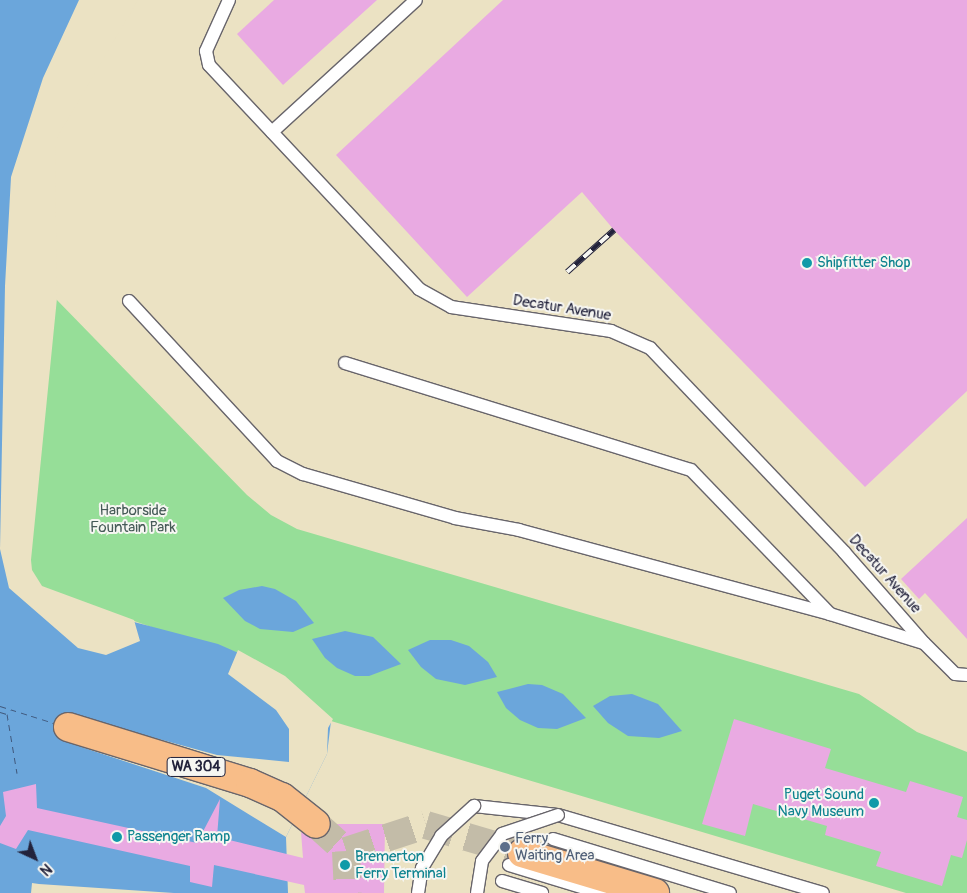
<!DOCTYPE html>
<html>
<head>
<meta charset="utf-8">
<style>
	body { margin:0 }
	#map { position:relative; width:967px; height:893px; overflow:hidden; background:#ebe2c3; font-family:Pangolin,sans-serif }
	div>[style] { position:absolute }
	.green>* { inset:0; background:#96de98 }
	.water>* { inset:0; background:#6ba6db }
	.pier>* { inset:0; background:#ebe2c3 }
	.ferry>* { height:1px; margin-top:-0.5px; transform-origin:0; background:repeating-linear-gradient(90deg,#3f577b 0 6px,transparent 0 11px) }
	.building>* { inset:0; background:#e9aae2 }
	.trunk-tunnel>* { height:28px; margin-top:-14px; transform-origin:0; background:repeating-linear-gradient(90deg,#c3bca8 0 28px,transparent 0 42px) }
	.roads { filter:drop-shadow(1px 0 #68656b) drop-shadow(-1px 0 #68656b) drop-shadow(0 1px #68656b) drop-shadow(0 -1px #68656b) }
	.service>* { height:12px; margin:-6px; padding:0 6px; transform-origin:6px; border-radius:6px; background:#fff }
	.trunk>* { height:28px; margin:-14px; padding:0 14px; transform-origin:14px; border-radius:14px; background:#f8bd88 }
	.rail>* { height:5.5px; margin-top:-2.75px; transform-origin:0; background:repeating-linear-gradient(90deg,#f6f6f2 0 11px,#22223b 0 22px); box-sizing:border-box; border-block:1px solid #22223b }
	.bridges { filter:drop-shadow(1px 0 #68656b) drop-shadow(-1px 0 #68656b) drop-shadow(0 1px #68656b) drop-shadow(0 -1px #68656b) }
	.service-bridge>* { height:12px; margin:-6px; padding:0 6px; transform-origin:6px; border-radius:6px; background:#fff }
	.dots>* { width:14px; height:14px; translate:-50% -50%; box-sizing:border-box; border:2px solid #f6f6f2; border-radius:50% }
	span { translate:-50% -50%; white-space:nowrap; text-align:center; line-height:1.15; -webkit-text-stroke:4px #f6f6f2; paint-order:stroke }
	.shield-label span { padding:1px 4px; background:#f6f6f2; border:1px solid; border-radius:4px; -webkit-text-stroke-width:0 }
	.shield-label { font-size:14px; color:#22223b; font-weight:700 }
	.culture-label { font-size:15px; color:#0d838f }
	.left { translate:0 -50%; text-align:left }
	.right { translate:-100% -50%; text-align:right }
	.street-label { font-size:15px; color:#22223b }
	.park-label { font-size:15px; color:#455a57 }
	.service-label { font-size:15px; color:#4e5e75 }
	.north { position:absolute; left:10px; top:833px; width:50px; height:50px; -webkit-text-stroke:4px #f6f6f2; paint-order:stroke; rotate:137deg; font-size:14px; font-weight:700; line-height:20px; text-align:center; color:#22223b }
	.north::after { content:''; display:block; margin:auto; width:18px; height:22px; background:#22223b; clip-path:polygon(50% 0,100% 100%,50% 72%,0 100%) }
</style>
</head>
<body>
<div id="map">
	<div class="green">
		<div style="clip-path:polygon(55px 298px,247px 495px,271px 515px,297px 529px,859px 694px,917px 732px,967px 752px,967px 893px,906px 893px,331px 721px,157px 629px,40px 588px,29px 571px)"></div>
	</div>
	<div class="water">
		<div style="clip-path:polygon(0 0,135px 0,52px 141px,29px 571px,40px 588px,134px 622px,218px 644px,243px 655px,331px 721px,327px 754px,286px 837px,288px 893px,0 893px)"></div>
		<div style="clip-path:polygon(262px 586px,275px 589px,296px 601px,314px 623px,293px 632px,260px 629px,245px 621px,223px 598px,239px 590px)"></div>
		<div style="clip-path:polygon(345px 631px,373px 637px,401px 664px,369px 676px,355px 676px,337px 668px,325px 658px,312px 639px)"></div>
		<div style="clip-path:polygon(430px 640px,451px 640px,469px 646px,488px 662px,497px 677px,465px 685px,436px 679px,421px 667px,408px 650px)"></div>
		<div style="clip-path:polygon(528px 684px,542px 685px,563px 694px,586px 718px,557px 729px,538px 728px,520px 720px,506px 708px,497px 692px)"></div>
		<div style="clip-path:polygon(632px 694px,658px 704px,682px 731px,659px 738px,628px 736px,608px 723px,593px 706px,610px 696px)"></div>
	</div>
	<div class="pier">
		<div style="clip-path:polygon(79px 0,138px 0,55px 141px,57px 298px,31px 560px,32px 570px,42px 586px,134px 620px,140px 641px,106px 655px,78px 648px,9px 588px,0 549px,5px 286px,11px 177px,43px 78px)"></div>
		<div style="clip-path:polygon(238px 650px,285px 676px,333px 719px,328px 728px,327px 754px,286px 837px,206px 788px,63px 741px,71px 715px,217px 755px,289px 762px,289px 729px,276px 710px,228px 674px)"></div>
		<div style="clip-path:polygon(32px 883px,39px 884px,174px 893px,31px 893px)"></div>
	</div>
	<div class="ferry">
		<div style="left:0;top:706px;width:57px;rotate:17.5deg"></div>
		<div style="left:0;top:712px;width:7px;rotate:16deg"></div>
		<div style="left:7px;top:714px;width:60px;rotate:80.4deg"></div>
	</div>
	<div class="building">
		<div style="clip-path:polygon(274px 0,377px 0,283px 85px,237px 34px)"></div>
		<div style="clip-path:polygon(503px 0,967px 0,967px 391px,865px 487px,614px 230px,582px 192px,467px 297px,336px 155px)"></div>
		<div style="clip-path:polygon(967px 518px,967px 639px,925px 593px,919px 599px,901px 579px)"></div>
		<div style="clip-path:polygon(734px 719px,831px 749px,825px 768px,906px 792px,910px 781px,963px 797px,957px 817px,967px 820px,967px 840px,962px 858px,951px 855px,942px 886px,876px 866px,881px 852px,825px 835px,827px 826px,753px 804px,745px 836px,702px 824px)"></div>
		<div style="clip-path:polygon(36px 784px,37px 808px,197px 843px,220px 799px,217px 837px,303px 858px,301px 832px,314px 839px,328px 834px,331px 824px,385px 824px,384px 893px,305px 893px,304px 885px,214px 865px,212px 887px,190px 882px,190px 866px,28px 830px,16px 849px,0 843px,0 826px,6px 816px,3px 792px)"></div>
	</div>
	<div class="trunk-tunnel">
		<div style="left:316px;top:824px;width:40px;rotate:42deg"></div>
		<div style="left:346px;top:851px;width:42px;rotate:87.3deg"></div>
		<div style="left:346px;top:851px;width:84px;rotate:-18deg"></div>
		<div style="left:426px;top:825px;width:100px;rotate:16.3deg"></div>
	</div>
	<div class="roads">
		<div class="service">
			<div style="left:229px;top:0;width:56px;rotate:114.3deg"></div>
			<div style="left:206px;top:51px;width:14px;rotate:78deg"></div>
			<div style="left:209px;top:65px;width:307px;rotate:46.8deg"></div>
			<div style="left:419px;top:289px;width:37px;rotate:29deg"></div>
			<div style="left:451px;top:307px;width:162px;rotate:8.5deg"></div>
			<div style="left:611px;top:331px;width:43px;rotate:23.6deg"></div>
			<div style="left:650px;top:348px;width:282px;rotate:46.4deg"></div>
			<div style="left:844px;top:552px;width:121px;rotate:48.7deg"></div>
			<div style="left:924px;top:643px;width:44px;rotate:45deg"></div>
			<div style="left:955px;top:674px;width:12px;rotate:5deg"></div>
			<div style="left:272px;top:132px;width:195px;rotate:-42.5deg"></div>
			<div style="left:129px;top:301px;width:218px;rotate:47.2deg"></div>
			<div style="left:277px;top:461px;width:29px;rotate:27deg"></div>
			<div style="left:303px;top:474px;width:158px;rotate:16.1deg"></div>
			<div style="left:455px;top:518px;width:65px;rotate:10.6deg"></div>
			<div style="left:519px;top:530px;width:322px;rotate:15.1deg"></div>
			<div style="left:345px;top:363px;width:362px;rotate:17.2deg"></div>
			<div style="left:691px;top:470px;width:200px;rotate:46deg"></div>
			<div style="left:830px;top:614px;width:97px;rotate:17.3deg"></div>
			<div style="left:474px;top:806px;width:84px;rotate:6.1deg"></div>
			<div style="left:558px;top:815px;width:276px;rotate:16.4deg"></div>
			<div style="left:553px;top:839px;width:185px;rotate:17deg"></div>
			<div style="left:509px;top:865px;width:96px;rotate:16.9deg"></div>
			<div style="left:502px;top:881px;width:42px;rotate:16.7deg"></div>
		</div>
		<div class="trunk">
			<div style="left:68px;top:727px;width:190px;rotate:17.1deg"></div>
			<div style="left:250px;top:783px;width:35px;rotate:24deg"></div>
			<div style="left:282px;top:797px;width:43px;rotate:38.5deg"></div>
			<div style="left:522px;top:853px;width:139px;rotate:16.7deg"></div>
		</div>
	</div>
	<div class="rail">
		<div style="left:567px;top:272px;width:63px;rotate:-41.8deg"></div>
	</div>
	<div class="bridges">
		<div class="service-bridge">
			<div style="left:418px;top:893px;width:25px;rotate:-81deg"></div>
			<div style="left:422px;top:868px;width:37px;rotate:-59deg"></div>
			<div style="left:441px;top:836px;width:45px;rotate:-42.3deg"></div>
			<div style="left:477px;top:893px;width:32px;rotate:-81deg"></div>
			<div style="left:482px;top:861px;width:34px;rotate:-53deg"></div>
			<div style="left:502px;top:834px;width:59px;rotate:-18.7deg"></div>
		</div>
	</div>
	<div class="dots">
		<div style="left:807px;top:263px;background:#0f9aa8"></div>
		<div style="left:874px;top:803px;background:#0f9aa8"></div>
		<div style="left:117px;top:837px;background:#0f9aa8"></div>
		<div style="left:505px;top:847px;background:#5c6f8a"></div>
		<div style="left:345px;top:865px;background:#0f9aa8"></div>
	</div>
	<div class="shield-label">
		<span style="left:196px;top:767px">WA 304</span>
	</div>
	<div class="culture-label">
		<span class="left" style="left:817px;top:263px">Shipfitter Shop</span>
		<span class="right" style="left:864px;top:803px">Puget Sound<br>Navy Museum</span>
		<span class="left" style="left:127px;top:837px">Passenger Ramp</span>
		<span class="left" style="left:355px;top:865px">Bremerton<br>Ferry Terminal</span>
	</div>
	<div class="street-label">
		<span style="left:562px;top:308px;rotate:9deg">Decatur Avenue</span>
		<span style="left:885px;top:574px;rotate:48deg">Decatur Avenue</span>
	</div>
	<div class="park-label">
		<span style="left:133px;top:519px">Harborside<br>Fountain Park</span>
	</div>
	<div class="service-label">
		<span class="left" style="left:515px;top:847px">Ferry<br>Waiting Area</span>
	</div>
	<div class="north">N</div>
</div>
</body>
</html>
